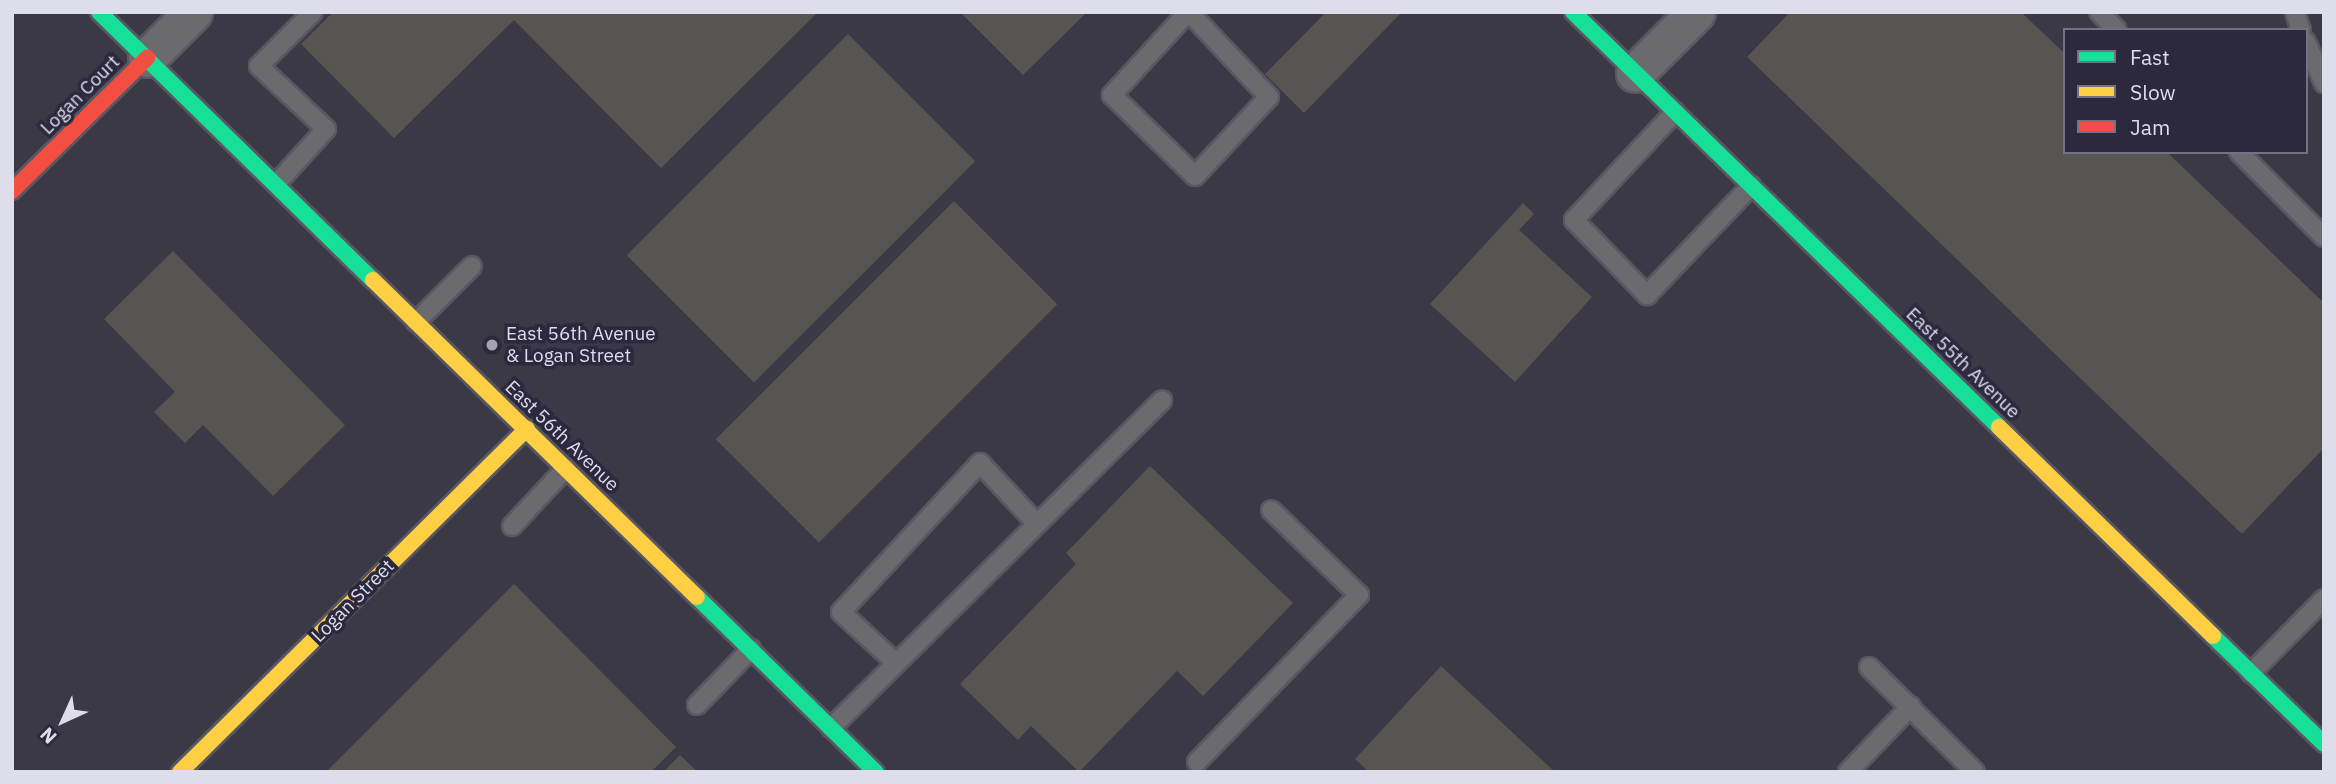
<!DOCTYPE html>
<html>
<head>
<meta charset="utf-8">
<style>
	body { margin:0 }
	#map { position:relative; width:2336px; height:784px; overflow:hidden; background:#3a3945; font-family:"IBM Plex Sans",sans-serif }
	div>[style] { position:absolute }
	.building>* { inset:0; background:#585451; transform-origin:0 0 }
	.roads { filter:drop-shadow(2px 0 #585762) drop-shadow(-2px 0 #585762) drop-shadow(0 2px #585762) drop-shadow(0 -2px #585762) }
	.lane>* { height:18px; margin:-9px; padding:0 9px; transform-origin:9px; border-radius:9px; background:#6a6a6f }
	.street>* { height:37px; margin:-18.5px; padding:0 18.5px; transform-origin:18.5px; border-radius:18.5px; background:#6a6a6f }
	.fast>* { height:16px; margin:-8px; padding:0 8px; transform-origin:8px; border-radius:8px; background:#16e098 }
	.slow>* { height:16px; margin:-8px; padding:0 8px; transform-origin:8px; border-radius:8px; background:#ffcf43 }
	.jam>* { height:16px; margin:-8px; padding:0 8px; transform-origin:8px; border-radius:8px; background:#f24e42 }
	.dots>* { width:19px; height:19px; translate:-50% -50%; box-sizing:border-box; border:4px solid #2c293f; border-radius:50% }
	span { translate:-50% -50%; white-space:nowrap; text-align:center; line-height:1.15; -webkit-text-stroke:7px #2c293f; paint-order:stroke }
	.street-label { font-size:19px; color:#ddddeb }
	.poi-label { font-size:19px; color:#ddddeb }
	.left { translate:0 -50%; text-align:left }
	.frame { position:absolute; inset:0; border:14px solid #ddddeb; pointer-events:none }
	.legend { position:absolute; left:2063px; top:28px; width:245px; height:126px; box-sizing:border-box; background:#2c293f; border:2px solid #737184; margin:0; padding:9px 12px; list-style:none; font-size:21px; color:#ddddeb }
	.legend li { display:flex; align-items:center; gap:14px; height:35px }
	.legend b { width:35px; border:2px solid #737184 }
	.north { position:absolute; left:28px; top:686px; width:70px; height:70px; -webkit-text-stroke:5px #2c293f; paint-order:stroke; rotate:225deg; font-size:19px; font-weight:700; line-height:28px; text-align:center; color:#ddddeb }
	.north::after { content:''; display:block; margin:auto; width:24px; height:32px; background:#ddddeb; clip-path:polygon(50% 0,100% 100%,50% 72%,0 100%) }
</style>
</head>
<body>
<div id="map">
	<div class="building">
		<div style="clip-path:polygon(333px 12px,818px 12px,661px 168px,514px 20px,394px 138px,301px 44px)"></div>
		<div style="clip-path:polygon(960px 12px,1087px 12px,1023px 75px)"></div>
		<div style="clip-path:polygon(1326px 12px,1400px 14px,1304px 113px,1265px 74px)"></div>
		<div style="clip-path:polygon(1790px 12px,2021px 12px,2065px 54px,2065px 152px,2167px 152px,2324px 303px,2324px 448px,2242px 534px,1747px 57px)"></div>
		<div style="left:848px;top:34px;width:180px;height:313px;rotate:45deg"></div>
		<div style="left:954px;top:201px;width:146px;height:337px;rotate:45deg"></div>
		<div style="clip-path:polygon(1523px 203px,1534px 214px,1519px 230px,1592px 297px,1515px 382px,1430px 304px)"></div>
		<div style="clip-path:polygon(173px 251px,345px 425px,273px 496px,203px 425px,185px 443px,154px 412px,175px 392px,104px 319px)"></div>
		<div style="clip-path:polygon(1150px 466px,1293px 603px,1203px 696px,1177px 671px,1079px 772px,1031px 726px,1018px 740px,960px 684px,1076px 564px,1066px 553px)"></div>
		<div style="clip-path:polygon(514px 584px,676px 747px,651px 772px,326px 772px)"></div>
		<div style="clip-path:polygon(1441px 666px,1555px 772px,1369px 772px,1355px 759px)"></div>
		<div style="clip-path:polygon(680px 755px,698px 772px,663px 772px)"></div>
	</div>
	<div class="roads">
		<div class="lane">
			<div style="left:1188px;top:12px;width:113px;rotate:132.5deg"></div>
			<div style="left:1112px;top:95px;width:116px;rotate:44.3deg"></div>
			<div style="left:1195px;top:176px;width:108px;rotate:-46.9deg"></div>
			<div style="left:1269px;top:97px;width:117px;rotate:-133.3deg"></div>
			<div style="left:2099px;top:12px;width:25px;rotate:45deg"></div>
			<div style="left:2295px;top:12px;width:19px;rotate:72deg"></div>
			<div style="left:2306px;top:42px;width:45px;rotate:66.3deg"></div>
			<div style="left:1675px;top:112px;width:148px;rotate:133.1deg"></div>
			<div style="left:1574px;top:220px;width:105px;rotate:45.8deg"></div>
			<div style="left:1647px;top:295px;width:151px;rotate:-46.3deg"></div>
			<div style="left:2239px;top:152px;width:120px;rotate:45deg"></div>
			<div style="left:276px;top:184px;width:74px;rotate:-47.7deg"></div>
			<div style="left:326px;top:129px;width:92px;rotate:-136.8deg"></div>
			<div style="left:259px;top:66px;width:76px;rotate:-45deg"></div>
			<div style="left:416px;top:322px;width:79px;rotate:-45deg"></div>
			<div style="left:512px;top:526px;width:79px;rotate:-47deg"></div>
			<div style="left:896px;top:663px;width:75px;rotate:-137.2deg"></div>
			<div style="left:841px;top:612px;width:204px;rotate:-47deg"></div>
			<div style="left:980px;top:463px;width:83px;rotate:46.9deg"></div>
			<div style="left:1869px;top:667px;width:149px;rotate:44.7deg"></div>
			<div style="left:2251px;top:673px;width:104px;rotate:-45.4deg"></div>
			<div style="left:697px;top:705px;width:78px;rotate:-46deg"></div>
			<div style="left:831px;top:728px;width:466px;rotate:-44.7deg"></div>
			<div style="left:1197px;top:762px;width:233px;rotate:-45.9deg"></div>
			<div style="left:1359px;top:595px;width:122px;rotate:-136deg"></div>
			<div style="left:1848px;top:772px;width:91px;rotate:-46.3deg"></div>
		</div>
		<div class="street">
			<div style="left:147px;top:58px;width:65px;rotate:-45deg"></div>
			<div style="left:1635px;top:73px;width:86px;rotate:-45deg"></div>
		</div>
		<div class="fast">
			<div style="left:99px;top:12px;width:383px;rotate:44.4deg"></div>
			<div style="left:1573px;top:12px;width:595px;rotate:44.25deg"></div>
			<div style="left:697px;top:597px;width:250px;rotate:44.4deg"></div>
			<div style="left:2213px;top:636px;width:155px;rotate:44.2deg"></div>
		</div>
		<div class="slow">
			<div style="left:373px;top:280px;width:453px;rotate:44.4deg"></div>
			<div style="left:1999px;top:427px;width:299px;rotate:44.3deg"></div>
			<div style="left:180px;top:772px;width:488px;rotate:-44.7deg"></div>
		</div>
		<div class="jam">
			<div style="left:12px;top:191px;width:190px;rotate:-44.6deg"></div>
		</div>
	</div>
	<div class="dots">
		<div style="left:492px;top:345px;background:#a4a4b1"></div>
	</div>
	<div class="street-label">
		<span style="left:80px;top:95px;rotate:-45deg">Logan Court</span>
		<span style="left:1963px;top:363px;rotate:44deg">East 55th Avenue</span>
		<span style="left:562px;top:436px;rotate:44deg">East 56th Avenue</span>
		<span style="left:353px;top:601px;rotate:-45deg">Logan Street</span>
	</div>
	<div class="poi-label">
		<span class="left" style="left:506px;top:345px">East 56th Avenue<br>&amp; Logan Street</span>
	</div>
	<div class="frame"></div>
	<ul class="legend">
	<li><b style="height:9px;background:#16e098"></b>Fast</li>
	<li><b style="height:9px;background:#ffcf43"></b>Slow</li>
	<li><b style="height:9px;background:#f24e42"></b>Jam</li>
	</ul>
	<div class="north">N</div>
</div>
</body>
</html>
